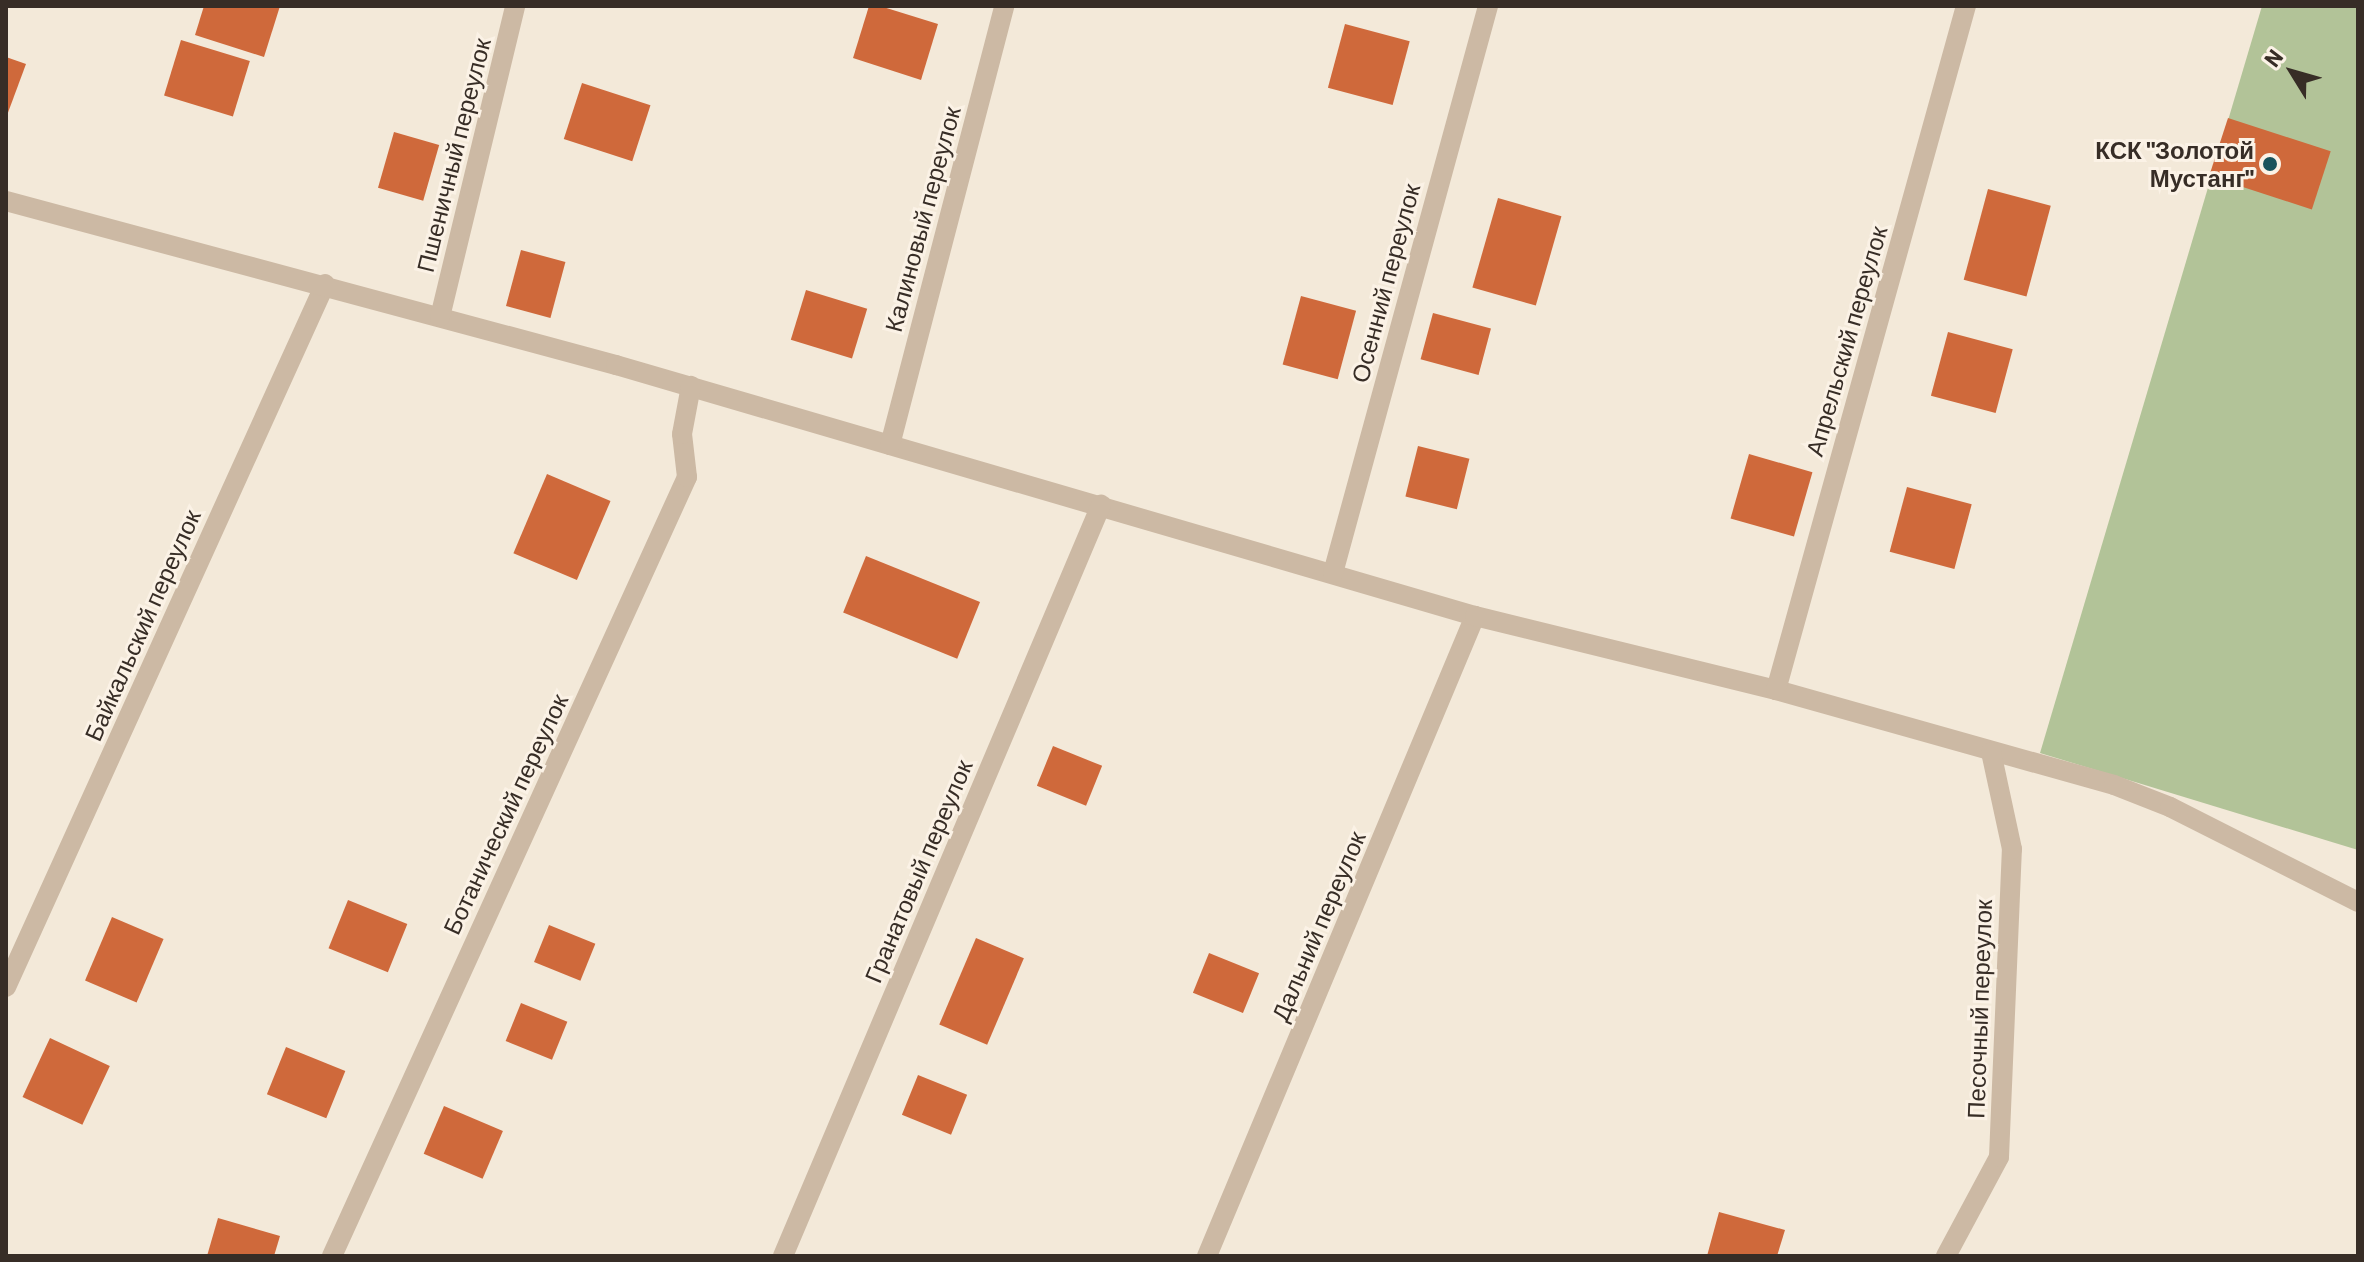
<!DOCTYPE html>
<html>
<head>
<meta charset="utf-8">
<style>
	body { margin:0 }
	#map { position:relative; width:2364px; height:1262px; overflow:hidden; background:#f3e9d9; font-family:Barlow,sans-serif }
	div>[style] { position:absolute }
	.green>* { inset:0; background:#b2c398 }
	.building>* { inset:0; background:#cf693b; transform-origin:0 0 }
	.lane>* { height:20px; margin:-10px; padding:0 10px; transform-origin:10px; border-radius:10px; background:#ccb9a4 }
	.street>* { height:20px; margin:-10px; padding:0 10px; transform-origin:10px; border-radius:10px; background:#ccb9a4 }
	.dots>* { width:22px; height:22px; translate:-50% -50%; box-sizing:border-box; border:4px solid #fbf2e6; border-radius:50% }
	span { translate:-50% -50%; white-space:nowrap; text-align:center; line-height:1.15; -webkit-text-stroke:6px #fbf2e6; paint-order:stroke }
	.poi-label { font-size:24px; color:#372d26; font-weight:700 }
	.right { translate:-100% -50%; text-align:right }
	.street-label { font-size:24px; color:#372d26 }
	.frame { position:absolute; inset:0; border:8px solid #372d26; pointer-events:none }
	.north { position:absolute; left:2252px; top:32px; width:80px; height:80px; -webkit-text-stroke:6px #fbf2e6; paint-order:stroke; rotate:307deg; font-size:22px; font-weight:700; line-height:32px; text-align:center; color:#372d26 }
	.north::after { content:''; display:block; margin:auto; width:28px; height:36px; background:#372d26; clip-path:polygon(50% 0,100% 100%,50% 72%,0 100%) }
</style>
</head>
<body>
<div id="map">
	<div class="green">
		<div style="clip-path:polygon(2262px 6px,2358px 6px,2358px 850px,2040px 753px)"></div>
	</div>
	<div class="building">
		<div style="clip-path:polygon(204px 6px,280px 6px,264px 57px,195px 35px)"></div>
		<div style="clip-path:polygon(869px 6px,880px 6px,938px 24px,921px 80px,853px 58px)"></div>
		<div style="left:1345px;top:24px;width:67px;height:66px;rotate:15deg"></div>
		<div style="left:181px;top:40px;width:72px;height:58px;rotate:17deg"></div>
		<div style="clip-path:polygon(6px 57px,26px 64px,6px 118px)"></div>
		<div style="left:582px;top:83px;width:72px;height:59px;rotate:18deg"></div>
		<div style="left:2228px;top:118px;width:108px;height:61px;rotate:18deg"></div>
		<div style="left:394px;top:132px;width:47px;height:58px;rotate:16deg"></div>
		<div style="left:1988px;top:189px;width:65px;height:94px;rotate:15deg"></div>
		<div style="left:1498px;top:198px;width:66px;height:93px;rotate:16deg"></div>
		<div style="left:521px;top:250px;width:46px;height:58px;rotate:15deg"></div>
		<div style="left:806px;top:290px;width:64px;height:52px;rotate:17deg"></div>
		<div style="left:1301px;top:296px;width:57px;height:71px;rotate:15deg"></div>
		<div style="left:1433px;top:313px;width:60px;height:48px;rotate:15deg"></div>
		<div style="left:1948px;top:332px;width:67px;height:66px;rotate:15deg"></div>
		<div style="left:1418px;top:446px;width:53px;height:52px;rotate:14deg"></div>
		<div style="left:1749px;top:454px;width:66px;height:67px;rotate:16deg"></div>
		<div style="left:547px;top:474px;width:69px;height:86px;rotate:23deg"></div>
		<div style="left:1907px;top:487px;width:67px;height:67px;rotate:15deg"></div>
		<div style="left:866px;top:556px;width:123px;height:61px;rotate:22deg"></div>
		<div style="left:1053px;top:746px;width:53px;height:43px;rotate:22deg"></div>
		<div style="left:348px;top:900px;width:64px;height:52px;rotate:22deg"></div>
		<div style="left:112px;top:917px;width:56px;height:69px;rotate:23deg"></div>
		<div style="left:549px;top:925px;width:50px;height:40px;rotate:22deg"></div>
		<div style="left:976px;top:938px;width:52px;height:94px;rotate:23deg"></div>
		<div style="left:1209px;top:953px;width:54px;height:43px;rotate:22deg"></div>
		<div style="left:521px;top:1003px;width:50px;height:41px;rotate:22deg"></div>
		<div style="left:50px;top:1038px;width:66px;height:65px;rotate:25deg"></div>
		<div style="left:286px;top:1047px;width:64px;height:51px;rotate:22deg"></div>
		<div style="left:918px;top:1075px;width:53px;height:43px;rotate:22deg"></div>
		<div style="left:444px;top:1106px;width:64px;height:52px;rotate:23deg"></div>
		<div style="clip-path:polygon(1719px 1212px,1785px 1230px,1777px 1256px,1707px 1256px)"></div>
		<div style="clip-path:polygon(218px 1218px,280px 1236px,274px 1256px,207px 1256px)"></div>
	</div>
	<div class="lane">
		<div style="left:6px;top:987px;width:772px;rotate:-65.59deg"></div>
		<div style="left:1207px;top:1256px;width:694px;rotate:-67.28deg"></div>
	</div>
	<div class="street">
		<div style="left:6px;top:201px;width:632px;rotate:15.05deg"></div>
		<div style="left:616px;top:365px;width:895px;rotate:16.29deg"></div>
		<div style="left:1475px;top:616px;width:310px;rotate:13.8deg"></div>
		<div style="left:1776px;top:690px;width:351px;rotate:15.7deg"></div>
		<div style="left:2114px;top:785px;width:60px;rotate:21.4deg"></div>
		<div style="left:2170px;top:807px;width:211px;rotate:26.8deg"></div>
		<div style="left:440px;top:317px;width:320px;rotate:-76.4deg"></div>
		<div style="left:890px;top:445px;width:454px;rotate:-75.4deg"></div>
		<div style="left:1333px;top:573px;width:588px;rotate:-74.71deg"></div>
		<div style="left:1776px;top:690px;width:710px;rotate:-74.48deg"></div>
		<div style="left:332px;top:1256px;width:856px;rotate:-65.5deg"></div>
		<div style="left:687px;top:477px;width:43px;rotate:-96.6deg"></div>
		<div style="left:682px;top:434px;width:49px;rotate:-79.4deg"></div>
		<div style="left:783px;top:1256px;width:816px;rotate:-67.05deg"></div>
		<div style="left:1946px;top:1256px;width:112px;rotate:-61.8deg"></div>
		<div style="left:1999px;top:1157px;width:308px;rotate:-87.6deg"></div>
		<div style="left:2012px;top:849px;width:99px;rotate:-102.2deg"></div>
	</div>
	<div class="dots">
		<div style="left:2270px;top:164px;background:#19535c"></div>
	</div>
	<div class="poi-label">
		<span class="right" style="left:2254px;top:164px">КСК "Золотой<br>Мустанг"</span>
	</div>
	<div class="street-label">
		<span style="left:453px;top:155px;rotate:-76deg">Пшеничный переулок</span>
		<span style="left:922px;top:219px;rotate:-75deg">Калиновый переулок</span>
		<span style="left:1385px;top:283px;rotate:-75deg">Осенний переулок</span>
		<span style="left:1846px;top:341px;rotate:-74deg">Апрельский переулок</span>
		<span style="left:142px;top:625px;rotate:-66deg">Байкальский переулок</span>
		<span style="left:505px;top:814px;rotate:-65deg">Ботанический переулок</span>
		<span style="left:918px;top:871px;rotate:-67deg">Гранатовый переулок</span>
		<span style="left:1318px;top:926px;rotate:-67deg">Дальний переулок</span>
		<span style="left:1979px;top:1009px;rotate:-88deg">Песочный переулок</span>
	</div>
	<div class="frame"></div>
	<div class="north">N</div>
</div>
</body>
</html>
